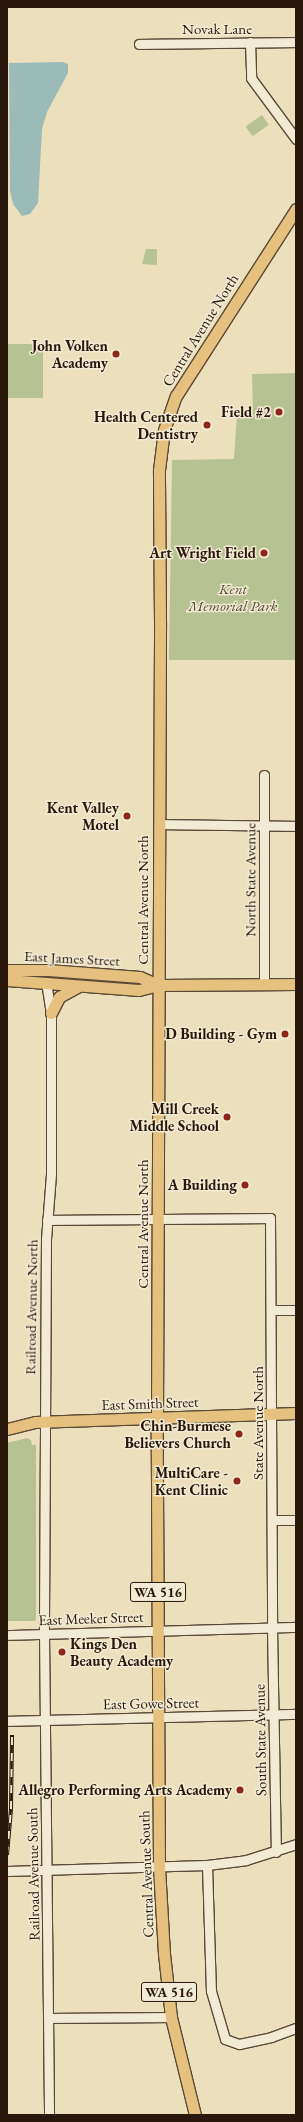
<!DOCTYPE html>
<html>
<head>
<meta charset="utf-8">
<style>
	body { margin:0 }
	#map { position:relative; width:303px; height:2122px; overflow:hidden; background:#ebe0bb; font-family:"EB Garamond",serif }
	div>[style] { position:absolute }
	.green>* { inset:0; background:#b6c291; transform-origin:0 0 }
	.water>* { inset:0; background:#9bbbb9 }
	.roads { filter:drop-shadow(1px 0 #5a4937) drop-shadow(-1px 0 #5a4937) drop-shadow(0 1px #5a4937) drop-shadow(0 -1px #5a4937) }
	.minor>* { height:9px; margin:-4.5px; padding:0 4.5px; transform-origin:4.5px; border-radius:4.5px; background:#f2ebd3 }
	.major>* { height:11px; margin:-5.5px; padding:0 5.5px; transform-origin:5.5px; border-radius:5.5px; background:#e6c07e }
	.rail>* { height:4px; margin-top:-2px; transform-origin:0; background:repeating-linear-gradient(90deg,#f2ebd3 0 8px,#29170b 0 16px); box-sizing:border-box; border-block:1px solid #29170b }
	.dots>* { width:11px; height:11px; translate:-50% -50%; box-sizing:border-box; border:2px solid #f2ebd3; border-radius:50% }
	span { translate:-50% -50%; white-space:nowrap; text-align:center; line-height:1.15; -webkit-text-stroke:3px #f2ebd3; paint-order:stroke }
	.shield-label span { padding:1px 3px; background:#f2ebd3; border:1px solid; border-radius:3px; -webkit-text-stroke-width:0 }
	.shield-label { font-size:14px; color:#29170b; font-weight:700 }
	.street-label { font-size:15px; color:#29170b }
	.poi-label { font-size:15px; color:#29170b; font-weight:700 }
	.right { translate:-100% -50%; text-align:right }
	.left { translate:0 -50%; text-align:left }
	.park-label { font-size:15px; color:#534a33; font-style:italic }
	.frame { position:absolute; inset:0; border:8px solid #29170b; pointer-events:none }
</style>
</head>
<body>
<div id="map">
	<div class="green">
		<div style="left:262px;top:115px;width:12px;height:20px;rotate:55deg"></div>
		<div style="clip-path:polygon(146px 249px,157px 249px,157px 265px,142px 264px)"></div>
		<div style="left:43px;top:344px;width:54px;height:36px;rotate:90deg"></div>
		<div style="clip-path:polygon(296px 373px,296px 660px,169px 660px,172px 460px,234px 459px,237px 413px,253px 413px,252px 374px)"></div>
		<div style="clip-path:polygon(27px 1438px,31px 1440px,32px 1445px,36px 1445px,36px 1618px,35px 1621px,7px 1621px,7px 1443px)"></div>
	</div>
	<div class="water">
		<div style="clip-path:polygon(63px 62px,68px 64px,68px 73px,47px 112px,42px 129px,38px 203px,30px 214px,22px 216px,13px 204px,10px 191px,9px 63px)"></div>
	</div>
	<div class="roads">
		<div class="minor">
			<div style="left:250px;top:42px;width:36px;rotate:88deg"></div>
			<div style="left:251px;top:78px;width:76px;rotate:53.6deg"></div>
			<div style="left:139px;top:44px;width:157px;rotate:-0.7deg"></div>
			<div style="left:159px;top:824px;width:137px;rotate:0.8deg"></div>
			<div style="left:46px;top:982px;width:31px;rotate:81deg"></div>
			<div style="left:51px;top:1013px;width:161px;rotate:90deg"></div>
			<div style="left:51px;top:1174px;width:65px;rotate:94.4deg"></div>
			<div style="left:46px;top:1239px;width:394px;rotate:90.3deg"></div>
			<div style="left:44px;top:1633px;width:482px;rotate:89.4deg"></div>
			<div style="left:264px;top:985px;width:210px;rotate:-90deg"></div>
			<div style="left:47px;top:1220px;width:223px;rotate:-0.5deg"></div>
			<div style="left:270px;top:1218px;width:409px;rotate:89.7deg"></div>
			<div style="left:272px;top:1627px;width:225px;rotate:89deg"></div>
			<div style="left:271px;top:1310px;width:25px"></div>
			<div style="left:272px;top:1520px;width:24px"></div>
			<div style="left:7px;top:1635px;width:289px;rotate:-1.6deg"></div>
			<div style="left:7px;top:1721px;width:289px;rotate:-1.4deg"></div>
			<div style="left:207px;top:1865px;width:126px;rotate:88.2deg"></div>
			<div style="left:211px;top:1991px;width:50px;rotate:73.7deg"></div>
			<div style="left:225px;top:2039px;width:15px;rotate:20deg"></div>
			<div style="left:239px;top:2044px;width:33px;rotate:-12deg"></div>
			<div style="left:271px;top:2037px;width:27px;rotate:-20deg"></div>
			<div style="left:7px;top:1871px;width:200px;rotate:-1.7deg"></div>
			<div style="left:207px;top:1865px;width:39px;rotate:-7deg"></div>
			<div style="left:246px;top:1860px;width:52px;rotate:-17.7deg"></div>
			<div style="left:49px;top:2018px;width:122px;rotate:-0.5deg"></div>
		</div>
		<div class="major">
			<div style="left:7px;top:970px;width:41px"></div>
			<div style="left:48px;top:970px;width:92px;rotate:4.4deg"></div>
			<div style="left:140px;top:977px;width:20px;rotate:24deg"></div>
			<div style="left:7px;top:980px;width:132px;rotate:4.3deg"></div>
			<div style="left:139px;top:990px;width:20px;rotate:-15deg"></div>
			<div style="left:158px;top:985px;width:138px;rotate:-0.4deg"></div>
			<div style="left:51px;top:1013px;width:18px;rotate:-63deg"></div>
			<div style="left:59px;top:997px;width:23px;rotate:-29deg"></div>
			<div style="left:7px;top:1429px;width:29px;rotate:-14deg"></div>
			<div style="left:35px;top:1422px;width:261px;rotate:-2deg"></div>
			<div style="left:195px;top:2115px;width:101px;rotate:-103.8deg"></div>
			<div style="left:171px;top:2017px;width:63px;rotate:-96.3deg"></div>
			<div style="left:164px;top:1954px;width:88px;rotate:-93.3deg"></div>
			<div style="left:159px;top:1866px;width:448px;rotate:-90.3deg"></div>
			<div style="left:157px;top:1418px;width:797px;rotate:-89.78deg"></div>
			<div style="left:160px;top:621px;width:151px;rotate:-90.4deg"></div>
			<div style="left:159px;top:470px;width:40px;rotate:-82.9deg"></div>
			<div style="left:164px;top:430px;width:36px;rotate:-71deg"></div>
			<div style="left:176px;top:396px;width:222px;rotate:-57.3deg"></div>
		</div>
	</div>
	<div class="rail">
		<div style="left:7px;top:1855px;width:46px;rotate:-85deg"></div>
		<div style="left:11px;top:1809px;width:74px;rotate:-89.2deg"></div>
	</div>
	<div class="dots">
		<div style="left:116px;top:354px;background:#8f2418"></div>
		<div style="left:279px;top:412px;background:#8f2418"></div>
		<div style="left:207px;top:425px;background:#8f2418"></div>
		<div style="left:264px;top:553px;background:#8f2418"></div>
		<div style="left:127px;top:816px;background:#8f2418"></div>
		<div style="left:285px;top:1034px;background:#8f2418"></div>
		<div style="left:227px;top:1117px;background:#8f2418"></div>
		<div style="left:245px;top:1185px;background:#8f2418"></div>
		<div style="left:239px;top:1434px;background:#8f2418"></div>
		<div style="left:237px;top:1481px;background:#8f2418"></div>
		<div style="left:62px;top:1652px;background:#8f2418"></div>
		<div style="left:240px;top:1790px;background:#8f2418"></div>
	</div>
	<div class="shield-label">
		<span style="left:158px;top:1592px">WA 516</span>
		<span style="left:169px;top:1992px">WA 516</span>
	</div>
	<div class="street-label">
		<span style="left:217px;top:29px">Novak Lane</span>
		<span style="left:200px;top:330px;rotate:-58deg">Central Avenue North</span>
		<span style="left:250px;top:880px;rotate:-90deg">North State Avenue</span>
		<span style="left:143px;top:900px;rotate:-90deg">Central Avenue North</span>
		<span style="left:72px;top:958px;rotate:3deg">East James Street</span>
		<span style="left:143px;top:1224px;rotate:-90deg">Central Avenue North</span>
		<span style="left:31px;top:1307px;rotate:-89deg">Railroad Avenue North</span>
		<span style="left:150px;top:1403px;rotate:-2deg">East Smith Street</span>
		<span style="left:258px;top:1423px;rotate:-90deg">State Avenue North</span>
		<span style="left:91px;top:1618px;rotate:-2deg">East Meeker Street</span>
		<span style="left:151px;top:1703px;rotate:-1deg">East Gowe Street</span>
		<span style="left:260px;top:1740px;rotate:-91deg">South State Avenue</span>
		<span style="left:33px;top:1874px;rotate:-91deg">Railroad Avenue South</span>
		<span style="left:146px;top:1874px;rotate:-92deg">Central Avenue South</span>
	</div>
	<div class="poi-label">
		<span class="right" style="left:108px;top:354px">John Volken<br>Academy</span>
		<span class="right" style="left:271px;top:412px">Field #2</span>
		<span class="right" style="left:198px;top:425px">Health Centered<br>Dentistry</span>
		<span class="right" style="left:256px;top:553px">Art Wright Field</span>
		<span class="right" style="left:119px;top:816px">Kent Valley<br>Motel</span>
		<span class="right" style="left:277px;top:1034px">D Building - Gym</span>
		<span class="right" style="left:219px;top:1117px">Mill Creek<br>Middle School</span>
		<span class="right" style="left:237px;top:1185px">A Building</span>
		<span class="right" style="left:231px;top:1434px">Chin-Burmese<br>Believers Church</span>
		<span class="right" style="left:228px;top:1481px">MultiCare -<br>Kent Clinic</span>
		<span class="left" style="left:70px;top:1652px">Kings Den<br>Beauty Academy</span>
		<span class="right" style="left:232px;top:1790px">Allegro Performing Arts Academy</span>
	</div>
	<div class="park-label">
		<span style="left:233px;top:597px">Kent<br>Memorial Park</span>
	</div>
	<div class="frame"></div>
</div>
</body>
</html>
